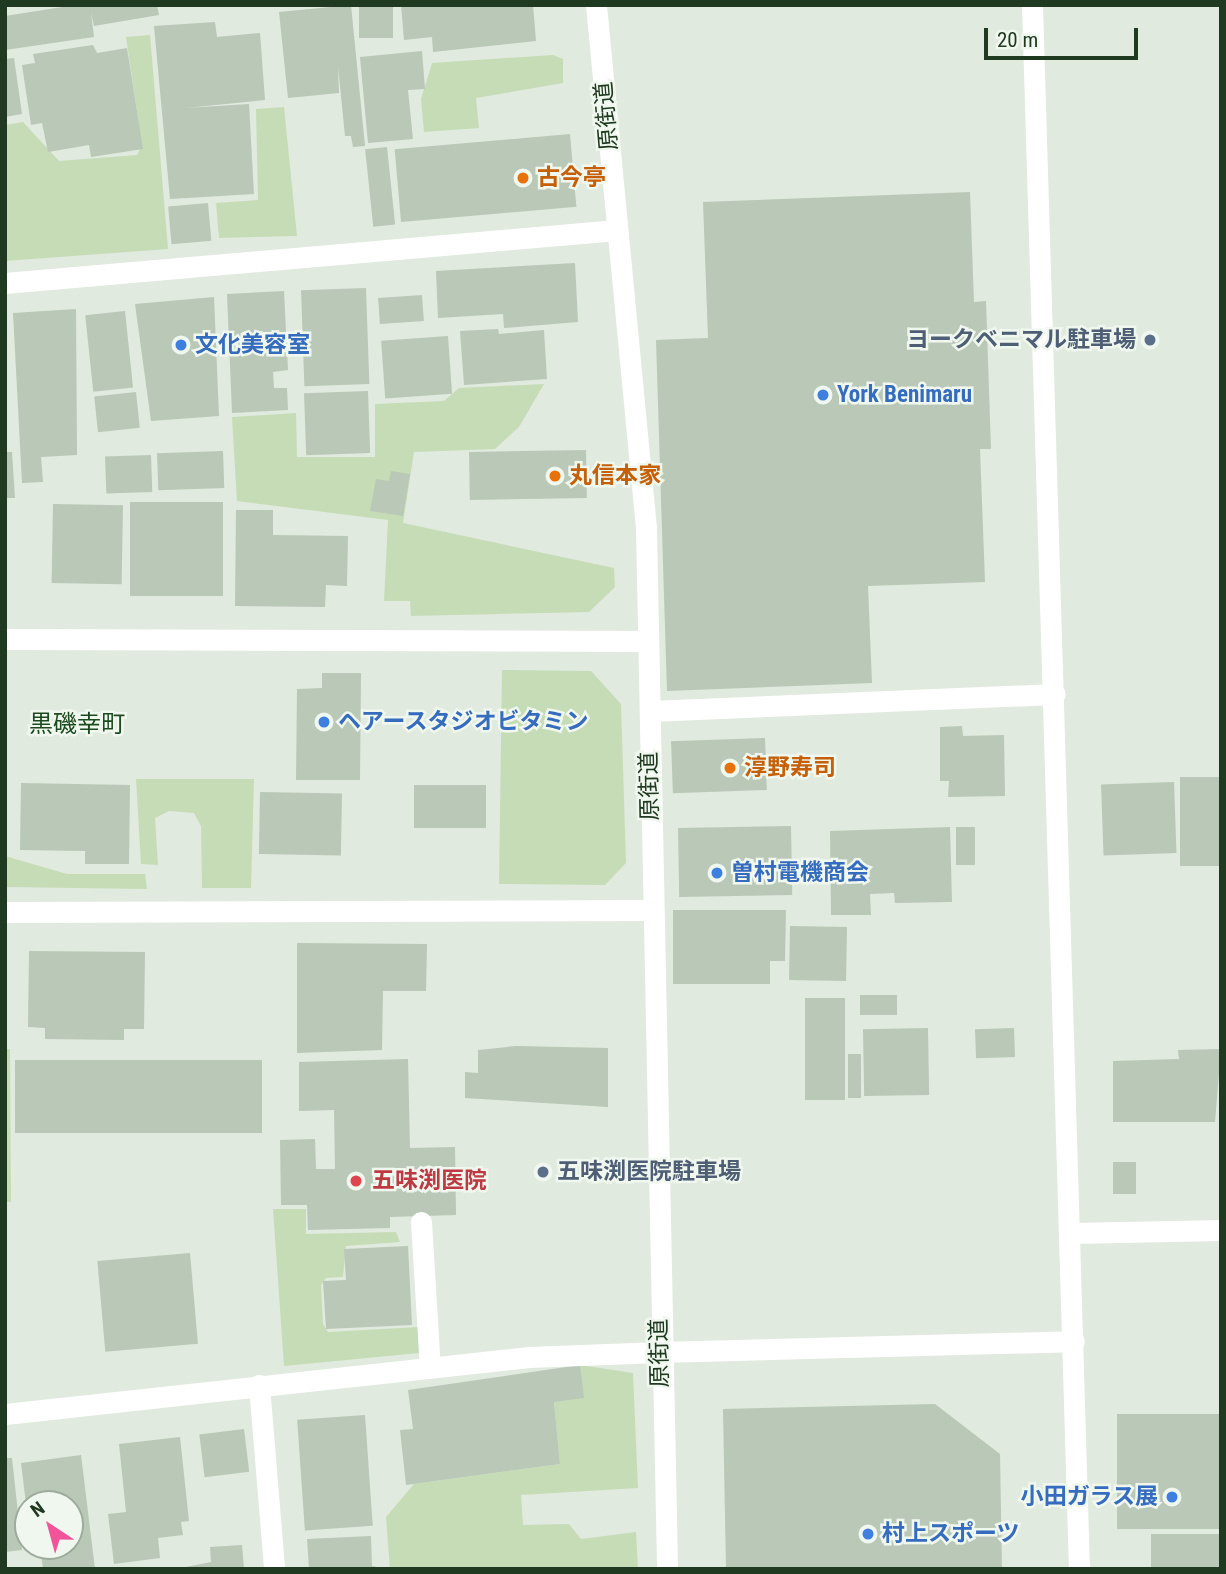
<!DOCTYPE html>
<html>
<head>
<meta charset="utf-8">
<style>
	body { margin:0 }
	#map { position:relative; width:1226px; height:1574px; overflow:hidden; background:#e0eade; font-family:"Roboto Condensed","Noto Sans JP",sans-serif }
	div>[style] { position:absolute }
	.green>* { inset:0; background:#c6dcb7 }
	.building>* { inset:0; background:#b9c8b7; transform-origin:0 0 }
	.service>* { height:21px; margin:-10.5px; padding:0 10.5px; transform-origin:10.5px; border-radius:10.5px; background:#fff }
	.minor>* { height:21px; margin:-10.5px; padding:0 10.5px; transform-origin:10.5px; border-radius:10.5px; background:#fff }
	.tertiary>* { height:21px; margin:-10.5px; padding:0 10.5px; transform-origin:10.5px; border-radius:10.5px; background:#fff }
	.dots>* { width:19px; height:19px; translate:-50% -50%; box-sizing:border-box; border:4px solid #f0f7ef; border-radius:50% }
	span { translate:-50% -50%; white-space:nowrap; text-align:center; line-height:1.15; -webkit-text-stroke:5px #f0f7ef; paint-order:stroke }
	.street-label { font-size:23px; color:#203a21 }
	.food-label { font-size:23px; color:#c56008; font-weight:700 }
	.left { translate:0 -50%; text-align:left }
	.service-label { font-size:23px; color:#4e5e75; font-weight:700 }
	.right { translate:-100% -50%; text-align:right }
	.shop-label { font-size:23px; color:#366cbe; font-weight:700 }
	.health-label { font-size:23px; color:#be3a42; font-weight:700 }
	.neighbourhood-label { font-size:24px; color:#1c4b20 }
	.frame { position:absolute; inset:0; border:7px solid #203a21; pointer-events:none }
	.north { position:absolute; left:14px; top:1490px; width:70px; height:70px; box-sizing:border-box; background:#f0f7ef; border:2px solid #9dab9d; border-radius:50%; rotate:324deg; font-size:19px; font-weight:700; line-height:28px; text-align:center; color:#203a21 }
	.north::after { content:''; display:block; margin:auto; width:24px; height:32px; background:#f25499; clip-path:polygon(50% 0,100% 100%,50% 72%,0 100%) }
	.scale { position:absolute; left:984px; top:28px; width:154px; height:32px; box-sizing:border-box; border:4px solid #203a21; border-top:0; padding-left:9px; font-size:21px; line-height:24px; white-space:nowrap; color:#203a21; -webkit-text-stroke:5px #f0f7ef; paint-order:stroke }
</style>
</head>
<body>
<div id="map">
	<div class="green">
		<div style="clip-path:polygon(150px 35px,168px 249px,5px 261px,5px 125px,23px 122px,59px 161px,137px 155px,142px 145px,126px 37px)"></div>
		<div style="clip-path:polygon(553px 55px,563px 59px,563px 83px,476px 98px,479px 128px,424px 132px,421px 99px,432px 63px)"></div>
		<div style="clip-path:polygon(284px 107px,297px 236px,219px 238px,216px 203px,258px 200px,256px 109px)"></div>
		<div style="clip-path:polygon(544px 384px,519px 427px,495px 449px,414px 452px,403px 523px,614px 568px,615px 587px,589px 612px,411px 616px,410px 601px,384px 601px,388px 520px,237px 501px,232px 417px,296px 413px,297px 457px,375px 457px,375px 404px,444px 401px,459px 388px)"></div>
		<div style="clip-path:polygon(502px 670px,591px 671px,621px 704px,626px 863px,605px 885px,499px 884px)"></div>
		<div style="clip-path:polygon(136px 779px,254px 779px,251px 888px,202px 888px,201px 826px,194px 813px,169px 811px,155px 818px,158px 865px,141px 864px)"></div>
		<div style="clip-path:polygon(5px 856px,67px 874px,145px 874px,147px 889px,5px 887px)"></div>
		<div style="clip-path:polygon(5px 1049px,10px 1049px,11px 1202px,5px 1202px)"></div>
		<div style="clip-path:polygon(273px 1209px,306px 1209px,306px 1234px,396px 1232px,400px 1242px,346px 1246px,343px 1277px,326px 1278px,321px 1285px,323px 1324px,328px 1332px,419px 1327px,419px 1353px,284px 1366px)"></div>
		<div style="clip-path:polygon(580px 1365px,633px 1373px,638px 1488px,521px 1495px,523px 1525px,569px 1524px,581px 1539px,636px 1532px,638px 1569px,390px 1569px,386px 1517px,414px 1484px,560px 1464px,554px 1402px)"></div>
	</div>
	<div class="building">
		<div style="clip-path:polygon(75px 5px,157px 5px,159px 15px,94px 26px,91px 12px,94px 37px,5px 50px,5px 16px)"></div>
		<div style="clip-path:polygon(351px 5px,365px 146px,353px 147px,351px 136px,345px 136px,338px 66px,339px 93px,288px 98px,279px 12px)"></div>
		<div style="left:359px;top:5px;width:34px;height:33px"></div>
		<div style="clip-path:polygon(401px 5px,533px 5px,536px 41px,433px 52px,432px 37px,404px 40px)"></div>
		<div style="clip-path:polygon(215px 22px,217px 37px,260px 33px,265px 100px,185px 108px,249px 104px,254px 194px,170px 199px,154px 26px)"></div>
		<div style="clip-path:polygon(93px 45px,97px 53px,127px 48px,143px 149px,91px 157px,89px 145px,48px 152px,42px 123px,31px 125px,22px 65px,35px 63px,33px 54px)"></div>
		<div style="clip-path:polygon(422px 51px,425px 89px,408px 90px,413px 139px,368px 143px,360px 57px)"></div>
		<div style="clip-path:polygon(14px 58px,22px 114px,5px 117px,5px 59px)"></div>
		<div style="left:570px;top:134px;width:73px;height:176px;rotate:85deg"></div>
		<div style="left:387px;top:147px;width:78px;height:22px;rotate:84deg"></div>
		<div style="clip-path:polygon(970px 192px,974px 302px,986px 301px,991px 449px,980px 449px,985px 582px,868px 586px,872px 683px,667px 691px,656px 340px,708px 338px,703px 202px)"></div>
		<div style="left:208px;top:203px;width:38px;height:40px;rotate:85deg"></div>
		<div style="clip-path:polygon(575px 263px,578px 322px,504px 328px,503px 314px,438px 318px,436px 271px)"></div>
		<div style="left:366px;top:288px;width:96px;height:65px;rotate:88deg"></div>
		<div style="clip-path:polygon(284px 291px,288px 370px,273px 372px,274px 388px,287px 388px,288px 410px,232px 413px,227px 294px)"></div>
		<div style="left:422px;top:295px;width:26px;height:44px;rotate:86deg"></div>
		<div style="clip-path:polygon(214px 297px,219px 416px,151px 421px,135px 304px)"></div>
		<div style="clip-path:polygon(76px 309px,77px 455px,41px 457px,43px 482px,22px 483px,13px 313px)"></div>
		<div style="left:125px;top:311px;width:77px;height:40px;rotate:84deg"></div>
		<div style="clip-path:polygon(498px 329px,499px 334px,544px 330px,547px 379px,464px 385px,460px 331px)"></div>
		<div style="left:448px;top:336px;width:58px;height:67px;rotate:86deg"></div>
		<div style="left:368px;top:391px;width:62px;height:64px;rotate:88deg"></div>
		<div style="left:136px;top:392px;width:36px;height:42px;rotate:84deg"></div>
		<div style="left:586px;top:450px;width:48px;height:117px;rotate:89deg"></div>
		<div style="left:223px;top:451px;width:37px;height:66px;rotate:88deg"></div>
		<div style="clip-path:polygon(5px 452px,12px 452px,15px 498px,5px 498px)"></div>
		<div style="left:151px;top:455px;width:37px;height:46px;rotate:88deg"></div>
		<div style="clip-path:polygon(391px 471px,410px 474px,403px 516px,370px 511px,376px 479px,389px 481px)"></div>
		<div style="left:223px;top:502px;width:94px;height:93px;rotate:90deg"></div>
		<div style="left:53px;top:504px;width:70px;height:79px;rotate:1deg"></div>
		<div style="clip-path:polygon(236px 510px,273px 510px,273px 535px,348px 536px,347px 586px,326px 585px,325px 607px,235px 606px)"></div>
		<div style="clip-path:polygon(322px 673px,361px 673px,360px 780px,296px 780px,297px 689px,322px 688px)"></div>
		<div style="clip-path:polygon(962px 726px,963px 736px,1004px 735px,1005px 796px,948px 797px,949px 781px,940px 781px,940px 727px)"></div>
		<div style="left:765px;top:738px;width:52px;height:94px;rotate:88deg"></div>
		<div style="left:1180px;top:777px;width:41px;height:89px"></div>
		<div style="left:1174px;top:782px;width:71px;height:73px;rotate:88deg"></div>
		<div style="clip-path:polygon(21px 783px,130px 785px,129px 864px,85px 864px,85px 851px,20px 850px)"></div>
		<div style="left:486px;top:785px;width:43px;height:72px;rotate:90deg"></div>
		<div style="left:260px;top:792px;width:82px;height:62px;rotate:1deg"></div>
		<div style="left:791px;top:826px;width:69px;height:113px;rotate:89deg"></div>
		<div style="clip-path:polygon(950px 827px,952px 902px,895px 903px,894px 893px,870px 894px,871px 915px,831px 915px,830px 831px)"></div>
		<div style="left:956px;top:827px;width:19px;height:38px"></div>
		<div style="clip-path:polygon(673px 910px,786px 910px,785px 961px,770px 961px,770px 984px,673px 984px)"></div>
		<div style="left:790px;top:926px;width:57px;height:54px;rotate:1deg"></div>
		<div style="clip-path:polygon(297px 943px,427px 944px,426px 991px,383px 991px,382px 1050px,297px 1053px)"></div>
		<div style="clip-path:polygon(29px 951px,145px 952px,144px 1029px,124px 1029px,124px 1040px,45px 1039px,45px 1028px,28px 1027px)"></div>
		<div style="left:860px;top:995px;width:37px;height:20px"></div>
		<div style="left:805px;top:998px;width:40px;height:102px"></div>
		<div style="left:928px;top:1028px;width:67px;height:65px;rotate:89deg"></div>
		<div style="left:1014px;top:1028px;width:29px;height:39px;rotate:88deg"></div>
		<div style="clip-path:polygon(516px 1046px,608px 1048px,608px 1107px,465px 1098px,465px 1072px,478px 1073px,478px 1050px)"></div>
		<div style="clip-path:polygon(1221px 1049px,1215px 1122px,1113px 1122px,1113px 1061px,1179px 1059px,1178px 1050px)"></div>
		<div style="left:848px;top:1054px;width:13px;height:44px"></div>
		<div style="clip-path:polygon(408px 1059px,410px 1148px,455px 1147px,456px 1215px,390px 1217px,390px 1228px,308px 1230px,307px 1205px,281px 1205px,280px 1140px,315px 1139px,316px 1169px,335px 1169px,334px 1110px,299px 1111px,299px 1062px)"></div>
		<div style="left:262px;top:1060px;width:73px;height:247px;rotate:90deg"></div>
		<div style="left:1113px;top:1162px;width:23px;height:32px"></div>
		<div style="clip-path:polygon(408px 1246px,412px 1325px,326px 1329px,323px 1281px,346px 1280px,344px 1249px)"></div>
		<div style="left:190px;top:1253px;width:91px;height:93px;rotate:85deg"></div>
		<div style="clip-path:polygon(580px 1365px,584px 1398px,554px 1402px,560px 1464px,406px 1485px,400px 1430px,413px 1429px,408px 1390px)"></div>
		<div style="clip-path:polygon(935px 1404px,1000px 1454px,1002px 1569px,726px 1569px,723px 1409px)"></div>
		<div style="left:1221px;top:1414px;width:115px;height:104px;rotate:90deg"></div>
		<div style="left:365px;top:1415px;width:111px;height:68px;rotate:86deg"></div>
		<div style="left:244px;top:1429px;width:43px;height:45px;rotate:83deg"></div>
		<div style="clip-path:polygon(180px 1437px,189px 1521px,181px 1522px,183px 1535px,158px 1538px,160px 1558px,114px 1564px,108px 1514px,126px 1512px,119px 1444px)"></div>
		<div style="clip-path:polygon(81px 1455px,95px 1569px,43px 1569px,40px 1546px,70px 1546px,70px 1504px,26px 1504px,21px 1463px)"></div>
		<div style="clip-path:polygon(5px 1458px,12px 1458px,22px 1550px,5px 1552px)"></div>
		<div style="left:1221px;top:1534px;width:35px;height:70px;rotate:90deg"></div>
		<div style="clip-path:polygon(371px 1536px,372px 1566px,386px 1569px,309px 1569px,307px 1539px)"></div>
		<div style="clip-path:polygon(242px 1545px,244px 1569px,176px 1569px,211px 1562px,210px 1547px)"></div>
	</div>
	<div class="service">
		<div style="left:421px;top:1222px;width:146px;rotate:86.5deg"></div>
		<div style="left:529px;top:1357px;width:130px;rotate:-2.2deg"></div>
	</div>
	<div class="minor">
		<div style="left:596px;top:5px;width:525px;rotate:84.54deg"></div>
		<div style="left:646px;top:528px;width:1041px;rotate:88.84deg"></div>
		<div style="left:5px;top:283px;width:614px;rotate:-4.95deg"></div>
		<div style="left:5px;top:639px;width:642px;rotate:0.18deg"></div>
		<div style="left:650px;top:711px;width:405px;rotate:-2.4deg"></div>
		<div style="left:5px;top:912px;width:646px;rotate:-0.18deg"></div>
		<div style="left:1071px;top:1233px;width:150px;rotate:-1.1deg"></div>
		<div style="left:659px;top:1352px;width:415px;rotate:-1.5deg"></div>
		<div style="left:259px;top:1385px;width:185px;rotate:85.3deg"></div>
		<div style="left:5px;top:1414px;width:527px;rotate:-6.21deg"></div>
	</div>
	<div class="tertiary">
		<div style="left:1032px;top:5px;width:1565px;rotate:88.28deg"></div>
	</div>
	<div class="dots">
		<div style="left:523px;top:178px;background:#e8710a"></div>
		<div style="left:1150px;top:340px;background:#5c6f8a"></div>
		<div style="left:181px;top:345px;background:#3f7fe0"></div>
		<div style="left:823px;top:395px;background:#3f7fe0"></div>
		<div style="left:555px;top:476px;background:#e8710a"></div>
		<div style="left:324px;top:722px;background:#3f7fe0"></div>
		<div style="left:730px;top:768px;background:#e8710a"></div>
		<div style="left:717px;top:873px;background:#3f7fe0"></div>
		<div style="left:543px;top:1172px;background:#5c6f8a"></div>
		<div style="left:356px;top:1181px;background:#e0444e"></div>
		<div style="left:1172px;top:1497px;background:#3f7fe0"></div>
		<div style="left:868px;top:1534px;background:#3f7fe0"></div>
	</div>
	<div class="street-label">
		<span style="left:607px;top:116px;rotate:-95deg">原街道</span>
		<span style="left:650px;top:786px;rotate:-91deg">原街道</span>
		<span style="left:660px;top:1353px;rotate:-91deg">原街道</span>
	</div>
	<div class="food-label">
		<span class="left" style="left:537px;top:178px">古今亭</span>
		<span class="left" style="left:569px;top:476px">丸信本家</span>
		<span class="left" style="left:744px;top:768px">淳野寿司</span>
	</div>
	<div class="service-label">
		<span class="right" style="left:1136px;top:340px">ヨークベニマル駐車場</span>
		<span class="left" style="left:557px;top:1172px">五味渕医院駐車場</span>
	</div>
	<div class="shop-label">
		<span class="left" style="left:195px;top:345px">文化美容室</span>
		<span class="left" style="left:837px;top:395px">York Benimaru</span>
		<span class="left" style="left:338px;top:722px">ヘアースタジオビタミン</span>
		<span class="left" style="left:731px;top:873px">曽村電機商会</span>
		<span class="right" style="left:1158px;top:1497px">小田ガラス展</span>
		<span class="left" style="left:882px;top:1534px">村上スポーツ</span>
	</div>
	<div class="health-label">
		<span class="left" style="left:372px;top:1181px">五味渕医院</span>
	</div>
	<div class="neighbourhood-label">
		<span style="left:77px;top:725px">黒磯幸町</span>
	</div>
	<div class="frame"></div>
	<div class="north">N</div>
	<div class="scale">20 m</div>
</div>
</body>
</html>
